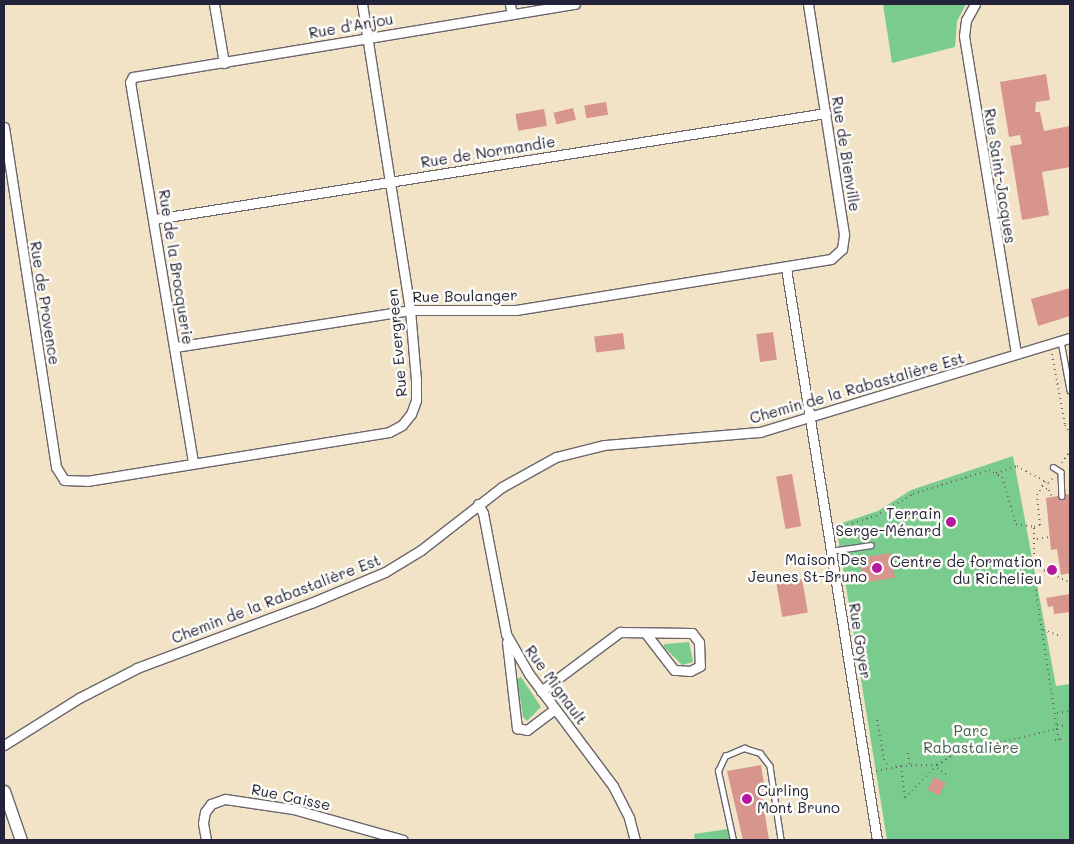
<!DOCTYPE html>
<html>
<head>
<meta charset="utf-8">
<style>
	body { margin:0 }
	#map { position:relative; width:1074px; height:844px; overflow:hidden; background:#f2e3c7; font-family:Mali,sans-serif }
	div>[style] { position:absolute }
	.green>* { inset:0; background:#79cc8e }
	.building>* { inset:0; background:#d7958d; transform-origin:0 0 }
	.path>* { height:2px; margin-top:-1px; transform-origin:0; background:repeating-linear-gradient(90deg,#6b666c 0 1px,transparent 0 5px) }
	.roads { filter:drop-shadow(1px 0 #6b666c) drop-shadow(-1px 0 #6b666c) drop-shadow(0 1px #6b666c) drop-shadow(0 -1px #6b666c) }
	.service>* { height:4.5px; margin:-2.25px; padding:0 2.25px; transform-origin:2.25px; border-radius:2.25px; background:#fff }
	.minor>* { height:9px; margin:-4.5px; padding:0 4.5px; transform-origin:4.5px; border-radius:4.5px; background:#fff }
	.tertiary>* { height:11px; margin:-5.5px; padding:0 5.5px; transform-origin:5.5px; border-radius:5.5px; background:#fff }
	.dots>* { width:14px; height:14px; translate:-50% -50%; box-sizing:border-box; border:2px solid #fdfcf7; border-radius:50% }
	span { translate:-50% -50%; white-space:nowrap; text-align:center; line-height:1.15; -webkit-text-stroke:5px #fdfcf7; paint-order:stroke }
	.street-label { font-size:15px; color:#22223b }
	.poi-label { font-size:15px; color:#22223b }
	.right { translate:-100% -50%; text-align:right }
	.left { translate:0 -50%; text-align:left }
	.park-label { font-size:15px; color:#405e58 }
	.frame { position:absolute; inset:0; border:5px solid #22223b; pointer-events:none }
</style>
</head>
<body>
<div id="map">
	<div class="green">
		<div style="clip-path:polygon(883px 4px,966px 4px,957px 21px,955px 47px,892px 63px)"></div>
		<div style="clip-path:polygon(1013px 456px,1056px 686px,1070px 684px,1070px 840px,887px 840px,836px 525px,878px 511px,911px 490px)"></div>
		<div style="clip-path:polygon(689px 642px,693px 662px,682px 665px,663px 646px,665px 644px)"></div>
		<div style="clip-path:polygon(521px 677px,541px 707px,527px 721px,523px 717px,517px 679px)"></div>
		<div style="clip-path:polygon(728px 829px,730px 840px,695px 840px,694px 834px)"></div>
	</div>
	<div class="building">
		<div style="clip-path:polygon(1046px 74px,1050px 100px,1036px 102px,1035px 112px,1040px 112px,1044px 131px,1070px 126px,1070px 167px,1042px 172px,1049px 215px,1022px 220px,1010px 146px,1022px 144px,1020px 135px,1009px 137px,1000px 82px)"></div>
		<div style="left:606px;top:102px;width:13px;height:22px;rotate:81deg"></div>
		<div style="left:573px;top:108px;width:12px;height:20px;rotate:76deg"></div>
		<div style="left:544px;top:109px;width:17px;height:29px;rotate:80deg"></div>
		<div style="clip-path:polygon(1070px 288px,1070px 316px,1038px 326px,1031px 299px)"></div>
		<div style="left:773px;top:332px;width:28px;height:17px;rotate:82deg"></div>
		<div style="left:623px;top:333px;width:16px;height:29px;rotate:83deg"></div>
		<div style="left:792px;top:474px;width:53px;height:16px;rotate:80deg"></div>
		<div style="clip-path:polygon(1070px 494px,1070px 573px,1061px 575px,1057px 549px,1051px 550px,1046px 498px)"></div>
		<div style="left:891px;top:553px;width:25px;height:32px;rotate:81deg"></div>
		<div style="left:802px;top:579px;width:34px;height:26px;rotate:80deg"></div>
		<div style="clip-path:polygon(1070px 594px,1070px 612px,1054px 614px,1053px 606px,1048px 607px,1046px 598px)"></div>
		<div style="clip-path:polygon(761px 765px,765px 790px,761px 790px,769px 840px,743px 840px,727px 771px)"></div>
		<div style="left:934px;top:777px;width:13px;height:14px;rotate:27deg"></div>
	</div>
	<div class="path">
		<div style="left:1052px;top:354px;width:72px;rotate:79.6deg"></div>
		<div style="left:1065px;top:425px;width:11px;rotate:63deg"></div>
		<div style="left:1062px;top:463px;width:14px;rotate:-56deg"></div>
		<div style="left:996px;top:473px;width:22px;rotate:-18deg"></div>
		<div style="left:1017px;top:466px;width:35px;rotate:29deg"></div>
		<div style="left:1048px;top:483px;width:7px;rotate:-45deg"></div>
		<div style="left:1042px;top:486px;width:8px;rotate:30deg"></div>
		<div style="left:1049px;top:490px;width:8px;rotate:67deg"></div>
		<div style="left:838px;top:528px;width:40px;rotate:-18deg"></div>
		<div style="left:876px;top:516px;width:43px;rotate:-30.7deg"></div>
		<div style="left:913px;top:494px;width:80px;rotate:-17.5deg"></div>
		<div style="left:989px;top:470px;width:15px;rotate:28deg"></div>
		<div style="left:1002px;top:477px;width:49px;rotate:73.4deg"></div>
		<div style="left:1016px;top:524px;width:18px;rotate:9deg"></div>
		<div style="left:1037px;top:539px;width:12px;rotate:-9deg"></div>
		<div style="left:1035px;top:566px;width:38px;rotate:25deg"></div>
		<div style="left:1043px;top:630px;width:20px;rotate:18deg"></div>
		<div style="left:1057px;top:713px;width:13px;rotate:-9deg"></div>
		<div style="left:877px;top:720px;width:40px;rotate:80deg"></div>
		<div style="left:884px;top:759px;width:9px;rotate:63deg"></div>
		<div style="left:1057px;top:725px;width:9px;rotate:6deg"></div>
		<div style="left:1057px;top:729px;width:13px;rotate:81deg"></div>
		<div style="left:1055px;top:740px;width:7px;rotate:-8deg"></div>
		<div style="left:908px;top:753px;width:12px;rotate:81deg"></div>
		<div style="left:901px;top:766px;width:32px;rotate:83deg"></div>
		<div style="left:937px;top:768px;width:15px;rotate:37deg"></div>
		<div style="left:876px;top:771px;width:25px;rotate:-11deg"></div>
		<div style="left:901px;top:766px;width:36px;rotate:-2deg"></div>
		<div style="left:937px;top:765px;width:22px;rotate:-32deg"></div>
		<div style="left:956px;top:753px;width:104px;rotate:-13.4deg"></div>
		<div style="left:1057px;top:729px;width:152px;rotate:-98.7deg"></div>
		<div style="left:1034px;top:579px;width:52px;rotate:-90deg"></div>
		<div style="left:1034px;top:527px;width:6px;rotate:-18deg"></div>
		<div style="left:1040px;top:525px;width:30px;rotate:-96deg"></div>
		<div style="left:1037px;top:495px;width:16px;rotate:-60deg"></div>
		<div style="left:905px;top:798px;width:46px;rotate:-45.9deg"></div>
	</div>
	<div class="roads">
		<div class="service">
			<div style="left:1061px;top:341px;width:50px;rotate:79.6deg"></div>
			<div style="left:1053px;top:467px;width:9px;rotate:32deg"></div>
			<div style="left:1061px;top:472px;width:24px;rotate:88deg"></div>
			<div style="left:831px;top:551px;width:40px;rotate:-8.5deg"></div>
			<div style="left:733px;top:840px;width:71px;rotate:-102.3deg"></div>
			<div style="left:718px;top:771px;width:17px;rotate:-65deg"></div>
			<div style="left:725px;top:756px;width:21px;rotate:-23deg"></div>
			<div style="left:744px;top:748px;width:17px;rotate:17deg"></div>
			<div style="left:760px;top:753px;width:16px;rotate:52deg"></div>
			<div style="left:770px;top:766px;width:75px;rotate:81.5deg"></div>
		</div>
		<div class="minor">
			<div style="left:214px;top:4px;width:60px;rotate:80.4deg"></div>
			<div style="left:510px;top:4px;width:10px;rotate:79deg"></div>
			<div style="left:975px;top:4px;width:18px;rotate:119deg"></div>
			<div style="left:966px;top:20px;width:16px;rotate:97deg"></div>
			<div style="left:964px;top:36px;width:322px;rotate:80.7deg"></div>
			<div style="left:4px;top:127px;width:344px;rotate:81.3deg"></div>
			<div style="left:56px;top:467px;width:15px;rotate:58deg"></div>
			<div style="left:64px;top:480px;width:23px;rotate:2deg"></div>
			<div style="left:87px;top:481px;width:306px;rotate:-9.2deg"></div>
			<div style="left:389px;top:432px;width:15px;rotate:-28deg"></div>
			<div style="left:402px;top:425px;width:14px;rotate:-51deg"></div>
			<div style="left:411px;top:414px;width:15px;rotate:-70deg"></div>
			<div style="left:416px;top:400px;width:20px;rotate:-90deg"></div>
			<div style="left:416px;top:380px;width:70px;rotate:-94.9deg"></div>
			<div style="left:410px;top:310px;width:310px;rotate:-98.9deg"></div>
			<div style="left:155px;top:219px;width:679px;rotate:-8.98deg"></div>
			<div style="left:786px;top:268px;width:579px;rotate:80.96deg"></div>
			<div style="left:175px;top:347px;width:238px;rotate:-8.9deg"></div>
			<div style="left:410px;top:310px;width:106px"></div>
			<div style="left:516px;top:310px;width:319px;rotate:-9.2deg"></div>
			<div style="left:831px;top:259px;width:15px;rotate:-42deg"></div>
			<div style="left:842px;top:249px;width:15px;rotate:-82deg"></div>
			<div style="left:844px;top:234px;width:233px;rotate:-98.9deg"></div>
			<div style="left:193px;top:462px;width:385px;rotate:-99.4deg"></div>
			<div style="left:130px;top:82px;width:6px;rotate:-59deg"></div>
			<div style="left:133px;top:77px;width:448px;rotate:-9.4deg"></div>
			<div style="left:478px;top:504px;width:10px;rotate:61deg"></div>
			<div style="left:483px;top:513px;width:123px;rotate:79.2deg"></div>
			<div style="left:506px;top:634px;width:46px;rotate:60.1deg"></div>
			<div style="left:529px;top:674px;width:140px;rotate:53.1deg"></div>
			<div style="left:613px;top:786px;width:36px;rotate:63deg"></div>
			<div style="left:629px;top:818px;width:23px;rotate:75deg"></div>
			<div style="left:507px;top:642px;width:87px;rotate:83.4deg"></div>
			<div style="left:517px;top:728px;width:10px;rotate:11deg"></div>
			<div style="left:527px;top:730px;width:35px;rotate:-37deg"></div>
			<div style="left:541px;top:691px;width:99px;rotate:-36.8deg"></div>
			<div style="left:620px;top:632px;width:72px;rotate:0.8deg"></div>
			<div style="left:692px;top:633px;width:11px;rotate:52deg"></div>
			<div style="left:699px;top:642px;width:24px;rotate:88deg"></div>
			<div style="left:700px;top:666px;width:11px;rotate:153deg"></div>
			<div style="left:690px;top:671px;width:16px;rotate:-176deg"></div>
			<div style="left:674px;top:670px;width:44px;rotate:-127.6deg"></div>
			<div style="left:4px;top:745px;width:89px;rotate:-32.1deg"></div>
			<div style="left:79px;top:698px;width:65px;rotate:-27.3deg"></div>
			<div style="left:137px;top:668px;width:186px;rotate:-20.5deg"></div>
			<div style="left:311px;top:603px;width:80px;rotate:-22.7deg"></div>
			<div style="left:385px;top:572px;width:42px;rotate:-31.4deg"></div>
			<div style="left:421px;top:550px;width:103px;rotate:-37.9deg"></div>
			<div style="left:502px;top:487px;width:62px;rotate:-29.1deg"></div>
			<div style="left:556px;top:457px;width:49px;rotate:-14deg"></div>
			<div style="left:604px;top:445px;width:157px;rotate:-4.8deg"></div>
			<div style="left:760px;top:432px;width:324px;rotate:-16.9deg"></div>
			<div style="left:206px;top:840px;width:17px;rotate:-100deg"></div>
			<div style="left:203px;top:823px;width:11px;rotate:-80deg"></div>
			<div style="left:205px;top:812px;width:10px;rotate:-53deg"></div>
			<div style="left:211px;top:804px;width:15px;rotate:-20deg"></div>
			<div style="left:225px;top:799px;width:69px;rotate:8.4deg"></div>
			<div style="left:293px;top:809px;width:114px;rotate:15.7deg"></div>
		</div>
		<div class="tertiary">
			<div style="left:4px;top:791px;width:52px;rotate:70.9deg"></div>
		</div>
	</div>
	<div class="dots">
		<div style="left:951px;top:522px;background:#b5179e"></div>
		<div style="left:877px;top:568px;background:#b5179e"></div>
		<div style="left:1052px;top:570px;background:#b5179e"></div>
		<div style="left:747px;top:799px;background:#b5179e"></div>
	</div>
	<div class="street-label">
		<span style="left:351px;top:26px;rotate:-10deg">Rue d'Anjou</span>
		<span style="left:488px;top:152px;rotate:-9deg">Rue de Normandie</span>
		<span style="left:846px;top:154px;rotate:81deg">Rue de Bienville</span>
		<span style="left:1000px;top:176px;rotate:81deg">Rue Saint-Jacques</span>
		<span style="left:176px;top:267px;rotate:81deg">Rue de la Brocquerie</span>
		<span style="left:465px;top:296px;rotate:-1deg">Rue Boulanger</span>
		<span style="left:45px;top:303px;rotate:81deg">Rue de Provence</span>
		<span style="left:397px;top:343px;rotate:-95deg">Rue Evergreen</span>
		<span style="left:857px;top:388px;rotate:-16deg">Chemin de la Rabastalière Est</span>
		<span style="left:276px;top:599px;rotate:-21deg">Chemin de la Rabastalière Est</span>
		<span style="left:860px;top:641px;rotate:81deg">Rue Goyer</span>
		<span style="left:556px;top:685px;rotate:54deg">Rue Mignault</span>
		<span style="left:291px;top:797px;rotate:12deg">Rue Caisse</span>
	</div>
	<div class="poi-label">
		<span class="right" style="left:941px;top:522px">Terrain<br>Serge-Ménard</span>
		<span class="right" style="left:867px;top:568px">Maison Des<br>Jeunes St-Bruno</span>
		<span class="right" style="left:1042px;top:570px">Centre de formation<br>du Richelieu</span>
		<span class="left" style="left:757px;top:799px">Curling<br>Mont Bruno</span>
	</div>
	<div class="park-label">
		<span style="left:971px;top:739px">Parc<br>Rabastalière</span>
	</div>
	<div class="frame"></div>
</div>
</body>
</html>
